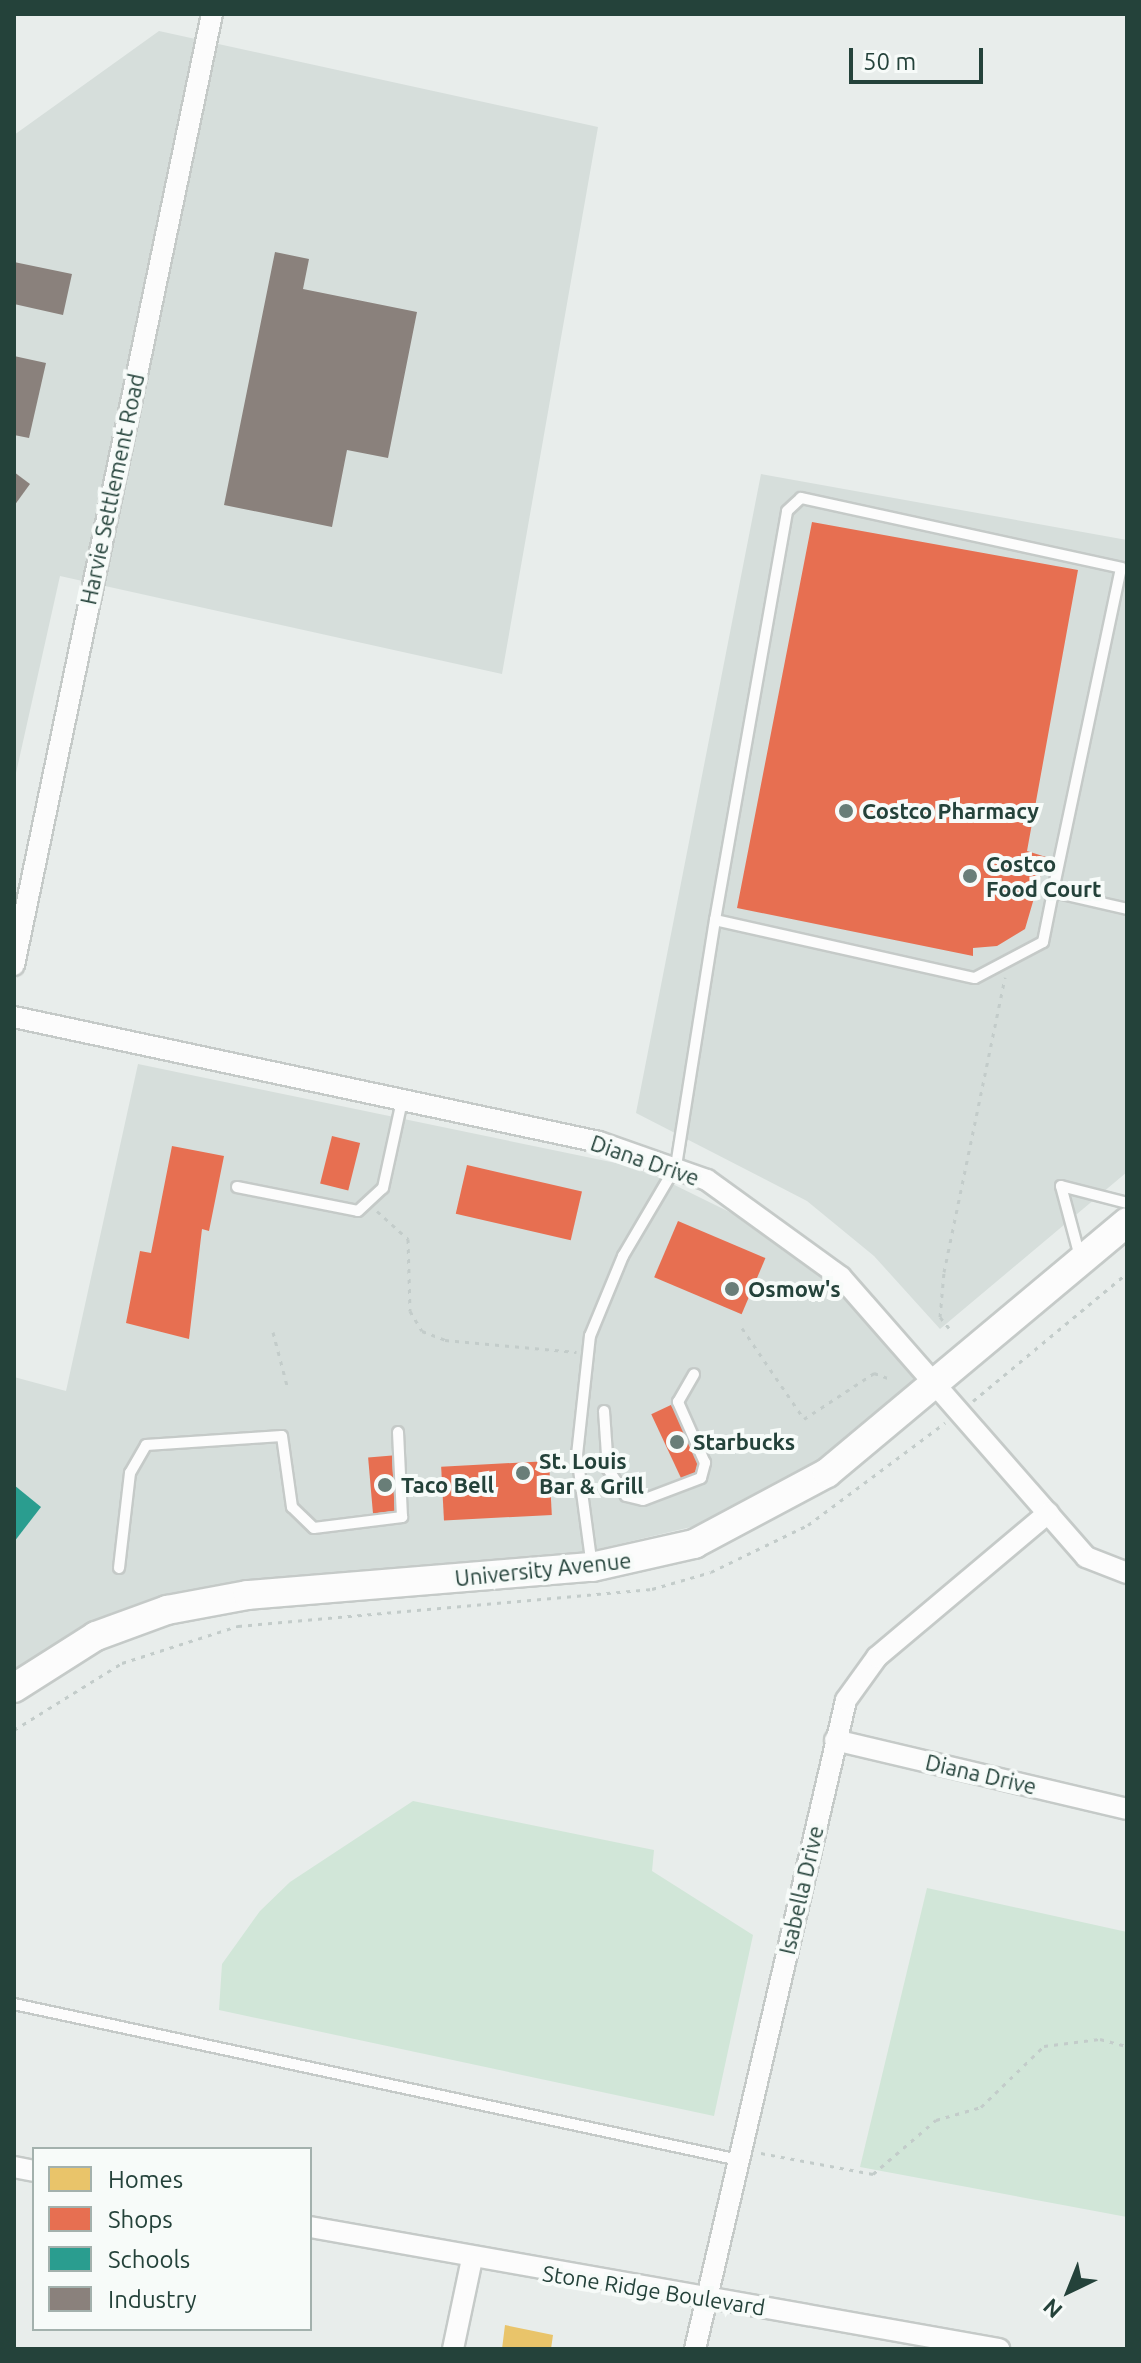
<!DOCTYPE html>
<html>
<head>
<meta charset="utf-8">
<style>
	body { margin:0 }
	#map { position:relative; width:1141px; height:2363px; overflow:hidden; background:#e8edeb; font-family:Ubuntu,sans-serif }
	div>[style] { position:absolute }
	.built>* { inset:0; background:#d6dedb }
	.green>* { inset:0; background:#d1e6d8 }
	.homes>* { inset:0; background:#e9c46a }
	.shops>* { inset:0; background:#e76f51; transform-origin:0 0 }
	.schools>* { inset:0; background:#2a9d8f }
	.industry>* { inset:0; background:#8a817c }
	.path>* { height:3px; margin-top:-1.5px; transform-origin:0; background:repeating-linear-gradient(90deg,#c3ccca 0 4px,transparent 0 10px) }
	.roads { filter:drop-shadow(2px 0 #c5cac8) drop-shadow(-2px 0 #c5cac8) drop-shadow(0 2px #c5cac8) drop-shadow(0 -2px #c5cac8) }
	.lane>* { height:10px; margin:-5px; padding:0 5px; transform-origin:5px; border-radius:5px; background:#fcfcfc }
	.street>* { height:20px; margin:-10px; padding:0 10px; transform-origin:10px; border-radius:10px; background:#fcfcfc }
	.secondary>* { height:28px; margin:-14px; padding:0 14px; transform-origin:14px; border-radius:14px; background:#fcfcfc }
	.dots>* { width:22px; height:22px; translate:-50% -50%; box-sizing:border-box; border:4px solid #f7fbf9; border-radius:50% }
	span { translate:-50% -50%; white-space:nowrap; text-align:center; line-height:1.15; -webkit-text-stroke:8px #f7fbf9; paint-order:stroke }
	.street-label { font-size:22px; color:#24423a }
	.poi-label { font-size:22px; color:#24423a; font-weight:700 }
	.left { translate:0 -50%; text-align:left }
	.frame { position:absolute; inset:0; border:16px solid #24423a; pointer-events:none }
	.legend { position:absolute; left:32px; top:2147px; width:280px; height:184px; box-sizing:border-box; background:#f7fbf9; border:2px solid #a3b1ad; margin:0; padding:10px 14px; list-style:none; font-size:24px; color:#24423a }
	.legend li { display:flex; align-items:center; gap:16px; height:40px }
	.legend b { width:40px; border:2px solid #a3b1ad }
	.north { position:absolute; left:1029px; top:2251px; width:80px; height:80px; -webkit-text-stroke:6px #f7fbf9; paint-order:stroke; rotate:223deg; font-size:22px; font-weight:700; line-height:32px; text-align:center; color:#24423a }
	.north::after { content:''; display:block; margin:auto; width:28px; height:36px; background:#24423a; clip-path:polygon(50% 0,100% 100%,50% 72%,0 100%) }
	.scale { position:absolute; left:849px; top:48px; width:134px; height:36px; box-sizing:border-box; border:4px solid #24423a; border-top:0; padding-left:10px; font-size:24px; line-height:28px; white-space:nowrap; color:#24423a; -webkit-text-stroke:6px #f7fbf9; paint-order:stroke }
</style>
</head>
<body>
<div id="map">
	<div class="built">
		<div style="clip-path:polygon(159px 31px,598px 127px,502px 674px,60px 576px,14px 782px,14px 135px)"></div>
		<div style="clip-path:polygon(761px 474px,1127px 540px,1127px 1172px,940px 1329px,874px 1256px,807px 1201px,636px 1113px)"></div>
		<div style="clip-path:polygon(138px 1064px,640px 1168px,776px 1235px,926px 1377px,840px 1451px,708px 1523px,556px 1559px,182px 1599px,14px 1680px,14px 1377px,66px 1391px)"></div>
	</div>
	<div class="green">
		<div style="clip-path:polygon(413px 1801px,654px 1850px,652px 1871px,753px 1935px,714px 2116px,219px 2010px,222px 1964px,260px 1911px,290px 1882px)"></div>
		<div style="clip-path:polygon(927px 1888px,1127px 1932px,1127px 2217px,860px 2167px)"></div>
	</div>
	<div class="homes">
		<div style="clip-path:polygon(505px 2325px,553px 2335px,551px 2349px,502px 2349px)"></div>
	</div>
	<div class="shops">
		<div style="clip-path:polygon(812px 522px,1078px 570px,1027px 851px,1046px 857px,1025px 929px,997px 946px,973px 948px,973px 956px,737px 908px)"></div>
		<div style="left:332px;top:1136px;width:29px;height:49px;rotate:14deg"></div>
		<div style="clip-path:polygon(172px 1146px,224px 1156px,209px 1231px,202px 1229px,189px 1339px,126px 1323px,140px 1251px,151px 1253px)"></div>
		<div style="left:467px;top:1165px;width:118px;height:50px;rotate:13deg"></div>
		<div style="left:678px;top:1221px;width:95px;height:61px;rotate:23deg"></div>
		<div style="left:673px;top:1404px;width:72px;height:24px;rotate:65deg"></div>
		<div style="left:398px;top:1455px;width:58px;height:30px;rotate:85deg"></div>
		<div style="left:549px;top:1461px;width:54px;height:108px;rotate:87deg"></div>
	</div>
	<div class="schools">
		<div style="clip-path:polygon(14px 1485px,41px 1507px,14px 1542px)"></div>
	</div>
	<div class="industry">
		<div style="clip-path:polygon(275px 252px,309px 259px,303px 289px,417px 312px,388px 458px,347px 450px,332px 527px,224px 505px)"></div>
		<div style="clip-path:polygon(14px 262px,72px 274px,63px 315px,14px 304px)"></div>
		<div style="clip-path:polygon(14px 356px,46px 363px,29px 438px,14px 435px)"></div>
		<div style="clip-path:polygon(14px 472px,30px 484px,14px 506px)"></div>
	</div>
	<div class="path">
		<div style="left:377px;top:1211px;width:42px;rotate:42.1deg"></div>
		<div style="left:408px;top:1239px;width:72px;rotate:88.4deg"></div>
		<div style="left:410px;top:1311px;width:23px;rotate:59deg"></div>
		<div style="left:422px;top:1331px;width:25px;rotate:21deg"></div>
		<div style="left:445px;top:1340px;width:132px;rotate:5.2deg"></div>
		<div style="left:742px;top:1328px;width:110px;rotate:55.7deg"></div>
		<div style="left:804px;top:1419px;width:84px;rotate:-33.3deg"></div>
		<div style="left:874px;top:1373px;width:15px;rotate:20deg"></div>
		<div style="left:949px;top:1328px;width:14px;rotate:-129deg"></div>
		<div style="left:940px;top:1317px;width:45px;rotate:-84.9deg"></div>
		<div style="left:944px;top:1272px;width:301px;rotate:-78.3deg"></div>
		<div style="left:273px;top:1332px;width:59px;rotate:75.3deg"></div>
		<div style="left:973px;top:1401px;width:200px;rotate:-39.7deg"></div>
		<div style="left:14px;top:1730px;width:127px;rotate:-31.8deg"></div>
		<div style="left:122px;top:1663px;width:122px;rotate:-17.7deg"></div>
		<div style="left:238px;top:1626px;width:416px;rotate:-5.1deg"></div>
		<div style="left:652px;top:1589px;width:61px;rotate:-16.1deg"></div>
		<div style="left:711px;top:1572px;width:108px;rotate:-25.9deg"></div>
		<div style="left:808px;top:1525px;width:171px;rotate:-36.7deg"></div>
		<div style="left:761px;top:2153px;width:114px;rotate:10.6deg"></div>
		<div style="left:873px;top:2174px;width:83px;rotate:-40.6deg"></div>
		<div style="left:936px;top:2120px;width:47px;rotate:-16.1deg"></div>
		<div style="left:981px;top:2107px;width:88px;rotate:-44.1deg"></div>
		<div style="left:1044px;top:2046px;width:56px;rotate:-7.1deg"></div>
		<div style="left:1100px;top:2039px;width:28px;rotate:15deg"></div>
	</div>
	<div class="roads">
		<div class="lane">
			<div style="left:715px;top:920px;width:415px;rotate:-80deg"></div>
			<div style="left:787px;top:511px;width:19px;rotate:-43deg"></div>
			<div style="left:801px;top:498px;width:328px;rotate:12.3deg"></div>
			<div style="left:1121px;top:568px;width:331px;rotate:101.9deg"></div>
			<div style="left:1053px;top:892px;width:76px;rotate:12.9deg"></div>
			<div style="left:1061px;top:1186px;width:73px;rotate:75deg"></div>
			<div style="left:1061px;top:1186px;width:68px;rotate:14.4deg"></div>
			<div style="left:237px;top:1187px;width:123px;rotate:11.2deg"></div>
			<div style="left:358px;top:1211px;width:34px;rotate:-43deg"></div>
			<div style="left:383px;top:1188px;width:89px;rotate:-77.7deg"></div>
			<div style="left:604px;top:1411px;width:58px;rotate:86.1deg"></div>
			<div style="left:608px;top:1469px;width:32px;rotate:56deg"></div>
			<div style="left:626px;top:1496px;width:17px;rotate:13deg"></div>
			<div style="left:643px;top:1500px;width:62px;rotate:-20.8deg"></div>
			<div style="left:701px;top:1478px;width:16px;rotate:-75deg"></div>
			<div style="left:705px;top:1463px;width:67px;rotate:-113.9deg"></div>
			<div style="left:678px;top:1402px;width:32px;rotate:-60deg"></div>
			<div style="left:592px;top:1567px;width:113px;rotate:-97.6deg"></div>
			<div style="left:577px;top:1455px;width:120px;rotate:-83.8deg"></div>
			<div style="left:590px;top:1336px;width:87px;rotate:-67.6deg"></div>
			<div style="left:623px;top:1256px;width:104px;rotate:-59.5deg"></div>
			<div style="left:676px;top:1166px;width:249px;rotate:-81deg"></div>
			<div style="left:715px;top:920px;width:266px;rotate:12.6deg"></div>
			<div style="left:975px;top:978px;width:77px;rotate:-27.9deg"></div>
			<div style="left:1043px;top:942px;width:51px;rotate:-78.7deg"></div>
			<div style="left:119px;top:1568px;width:96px;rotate:-83.4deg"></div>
			<div style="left:130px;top:1473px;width:32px;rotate:-60deg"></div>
			<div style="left:146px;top:1445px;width:136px;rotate:-3.8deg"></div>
			<div style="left:282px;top:1436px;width:72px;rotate:82deg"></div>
			<div style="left:292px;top:1507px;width:30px;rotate:44deg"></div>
			<div style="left:314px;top:1528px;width:89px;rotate:-7.1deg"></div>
			<div style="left:402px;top:1517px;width:85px;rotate:-92.7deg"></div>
			<div style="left:14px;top:2004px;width:742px;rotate:12.14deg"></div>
		</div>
		<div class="street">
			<div style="left:14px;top:965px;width:971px;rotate:-78.24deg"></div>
			<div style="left:14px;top:1017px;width:598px;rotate:12.06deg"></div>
			<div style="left:599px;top:1142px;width:114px;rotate:19.4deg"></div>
			<div style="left:707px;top:1180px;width:165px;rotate:35.9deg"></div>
			<div style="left:841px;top:1277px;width:372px;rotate:48.8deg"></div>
			<div style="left:1086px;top:1557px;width:44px;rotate:21.3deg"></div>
			<div style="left:835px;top:1740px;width:300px;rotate:13.3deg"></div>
			<div style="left:14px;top:2167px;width:20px;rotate:11deg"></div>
			<div style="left:310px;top:2227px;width:700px;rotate:10.04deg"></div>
			<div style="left:453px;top:2349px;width:92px;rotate:-78.1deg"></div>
			<div style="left:695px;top:2349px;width:666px;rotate:-76.9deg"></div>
			<div style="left:846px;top:1700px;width:53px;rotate:-54.2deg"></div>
			<div style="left:877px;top:1657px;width:224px;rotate:-40.1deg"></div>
		</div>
		<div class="secondary">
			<div style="left:14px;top:1688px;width:97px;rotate:-32.4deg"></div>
			<div style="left:96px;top:1636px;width:76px;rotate:-20.1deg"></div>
			<div style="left:167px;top:1610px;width:82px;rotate:-10.5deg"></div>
			<div style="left:248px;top:1595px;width:345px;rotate:-4.7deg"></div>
			<div style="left:592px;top:1567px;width:105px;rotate:-12.7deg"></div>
			<div style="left:694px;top:1544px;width:151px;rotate:-28.1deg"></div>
			<div style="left:827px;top:1473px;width:391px;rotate:-39.9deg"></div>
		</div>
	</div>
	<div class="dots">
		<div style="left:846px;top:811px;background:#697e78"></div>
		<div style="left:970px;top:876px;background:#697e78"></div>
		<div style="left:732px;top:1289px;background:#697e78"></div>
		<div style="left:677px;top:1442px;background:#697e78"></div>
		<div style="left:523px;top:1473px;background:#697e78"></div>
		<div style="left:385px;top:1485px;background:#697e78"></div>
	</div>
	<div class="street-label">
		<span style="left:112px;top:489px;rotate:-78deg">Harvie Settlement Road</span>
		<span style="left:645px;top:1160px;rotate:19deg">Diana Drive</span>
		<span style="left:543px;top:1569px;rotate:-6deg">University Avenue</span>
		<span style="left:981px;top:1774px;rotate:13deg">Diana Drive</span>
		<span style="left:801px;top:1890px;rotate:-77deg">Isabella Drive</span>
		<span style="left:654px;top:2290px;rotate:9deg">Stone Ridge Boulevard</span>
	</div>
	<div class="poi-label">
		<span class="left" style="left:862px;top:811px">Costco Pharmacy</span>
		<span class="left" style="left:986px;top:876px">Costco<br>Food Court</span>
		<span class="left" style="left:748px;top:1289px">Osmow's</span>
		<span class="left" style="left:693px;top:1442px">Starbucks</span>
		<span class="left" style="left:539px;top:1473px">St. Louis<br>Bar &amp; Grill</span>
		<span class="left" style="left:401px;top:1485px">Taco Bell</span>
	</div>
	<div class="frame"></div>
	<ul class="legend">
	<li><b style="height:22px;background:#e9c46a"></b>Homes</li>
	<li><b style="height:22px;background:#e76f51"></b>Shops</li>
	<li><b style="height:22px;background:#2a9d8f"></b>Schools</li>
	<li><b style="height:22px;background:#8a817c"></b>Industry</li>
	</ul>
	<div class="north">N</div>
	<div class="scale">50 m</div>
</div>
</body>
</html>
